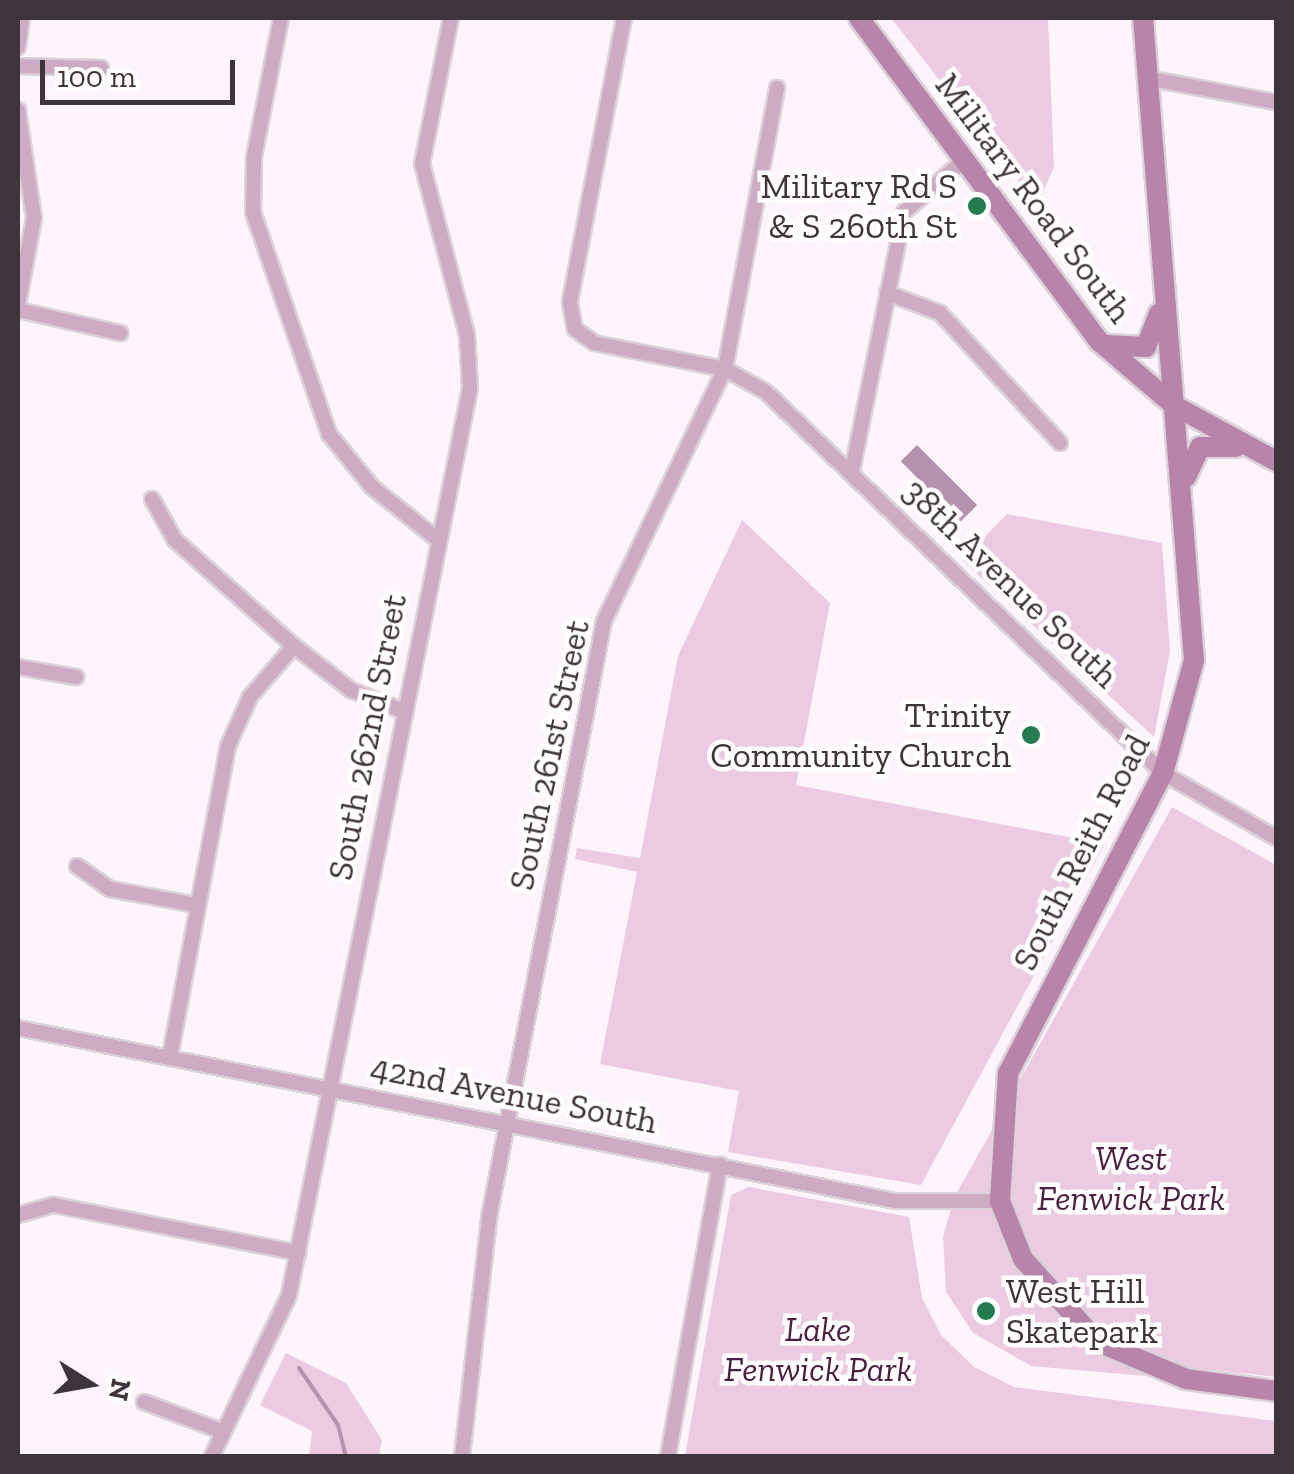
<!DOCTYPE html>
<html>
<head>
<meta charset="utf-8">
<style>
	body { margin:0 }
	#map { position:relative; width:1294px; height:1474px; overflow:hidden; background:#fef4fb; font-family:"Zilla Slab",serif }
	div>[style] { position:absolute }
	.green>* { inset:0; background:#eccbe2 }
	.water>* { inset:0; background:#b691ab; transform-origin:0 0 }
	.stream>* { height:4px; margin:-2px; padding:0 2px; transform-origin:2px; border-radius:2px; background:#b691ab }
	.roads { filter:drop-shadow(2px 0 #dbd1d8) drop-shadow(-2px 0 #dbd1d8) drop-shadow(0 2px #dbd1d8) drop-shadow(0 -2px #dbd1d8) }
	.minor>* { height:14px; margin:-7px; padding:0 7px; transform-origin:7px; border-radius:7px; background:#ceaac3 }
	.secondary>* { height:20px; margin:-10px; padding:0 10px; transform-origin:10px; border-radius:10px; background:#b884a9 }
	.dots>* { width:28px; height:28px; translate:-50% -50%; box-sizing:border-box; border:5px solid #fff; border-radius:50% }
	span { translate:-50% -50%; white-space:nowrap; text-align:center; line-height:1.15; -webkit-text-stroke:9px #fff; paint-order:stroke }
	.poi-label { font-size:35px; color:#3e343b }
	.right { translate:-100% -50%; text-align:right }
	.left { translate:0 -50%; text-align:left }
	.street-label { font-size:35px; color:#3e343b }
	.park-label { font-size:35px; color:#4d1e42; font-style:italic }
	.frame { position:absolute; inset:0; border:20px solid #3e343b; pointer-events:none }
	.north { position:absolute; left:40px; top:1334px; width:100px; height:100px; -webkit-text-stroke:8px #fff; paint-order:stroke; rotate:101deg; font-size:28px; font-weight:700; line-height:40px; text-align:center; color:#3e343b }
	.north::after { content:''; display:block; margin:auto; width:35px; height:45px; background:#3e343b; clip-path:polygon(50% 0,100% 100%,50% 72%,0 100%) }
	.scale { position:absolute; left:40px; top:60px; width:195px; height:45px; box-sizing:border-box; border:5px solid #3e343b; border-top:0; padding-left:12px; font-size:30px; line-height:35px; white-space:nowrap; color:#3e343b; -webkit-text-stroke:8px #fff; paint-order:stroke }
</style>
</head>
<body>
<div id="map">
	<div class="green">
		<div style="clip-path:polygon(891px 18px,1048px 18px,1054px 167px,1037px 205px)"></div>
		<div style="clip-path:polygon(1007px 514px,1162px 543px,1170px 651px,1154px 737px,962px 560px)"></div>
		<div style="clip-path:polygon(742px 520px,830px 603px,796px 785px,1105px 844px,921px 1185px,728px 1152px,739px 1091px,600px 1064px,637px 872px,575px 859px,577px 848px,640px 858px,678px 656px)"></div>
		<div style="clip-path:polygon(1172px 807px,1276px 865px,1276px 1377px,1113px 1359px,1145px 1376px,1031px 1366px,973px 1333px,946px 1292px,943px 1237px,954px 1198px)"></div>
		<div style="clip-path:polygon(749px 1187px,909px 1217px,922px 1298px,941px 1335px,974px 1367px,1014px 1387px,1276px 1421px,1276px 1456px,685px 1456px,731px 1195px)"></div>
		<div style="clip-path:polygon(286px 1353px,346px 1383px,382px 1440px,379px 1456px,309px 1456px,312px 1431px,260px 1405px)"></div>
	</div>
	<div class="water">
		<div style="left:917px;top:445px;width:85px;height:23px;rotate:45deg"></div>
	</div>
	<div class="stream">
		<div style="left:299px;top:1368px;width:69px;rotate:55.6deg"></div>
		<div style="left:338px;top:1425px;width:32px;rotate:76deg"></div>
	</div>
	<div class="roads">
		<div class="minor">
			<div style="left:281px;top:18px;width:142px;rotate:101deg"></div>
			<div style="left:254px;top:157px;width:55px;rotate:91deg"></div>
			<div style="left:253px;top:212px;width:235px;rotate:71.1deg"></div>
			<div style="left:329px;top:434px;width:68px;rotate:50.9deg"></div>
			<div style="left:372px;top:487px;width:83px;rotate:38.7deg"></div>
			<div style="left:624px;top:18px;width:289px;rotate:100.8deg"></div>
			<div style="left:570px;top:302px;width:27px;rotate:80deg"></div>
			<div style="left:575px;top:329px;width:24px;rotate:36deg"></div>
			<div style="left:594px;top:343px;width:134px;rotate:11.2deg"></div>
			<div style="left:725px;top:369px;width:47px;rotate:29.3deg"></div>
			<div style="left:766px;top:392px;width:550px;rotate:43.82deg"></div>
			<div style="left:1163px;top:773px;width:130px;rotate:29.9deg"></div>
			<div style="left:18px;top:47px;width:29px;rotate:-82deg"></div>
			<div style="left:18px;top:66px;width:83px;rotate:1.4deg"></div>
			<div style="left:1146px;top:78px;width:132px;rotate:10.5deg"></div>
			<div style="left:18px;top:110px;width:109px;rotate:81.6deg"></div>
			<div style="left:34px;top:218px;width:87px;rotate:100.5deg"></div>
			<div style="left:887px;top:293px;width:57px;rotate:20.7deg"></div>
			<div style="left:940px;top:313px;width:177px;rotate:47.3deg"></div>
			<div style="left:18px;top:310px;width:105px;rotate:12.7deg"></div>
			<div style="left:852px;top:471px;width:264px;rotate:-78.6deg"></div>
			<div style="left:904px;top:212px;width:75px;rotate:-40.7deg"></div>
			<div style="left:152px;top:499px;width:47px;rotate:60.7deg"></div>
			<div style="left:175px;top:540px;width:159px;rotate:41.7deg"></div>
			<div style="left:294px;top:646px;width:72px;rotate:37.7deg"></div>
			<div style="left:351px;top:690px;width:56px;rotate:22deg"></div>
			<div style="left:18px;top:667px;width:59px;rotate:9.8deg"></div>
			<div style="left:77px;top:866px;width:40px;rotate:34.9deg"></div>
			<div style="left:110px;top:889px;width:87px;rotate:10.5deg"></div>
			<div style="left:18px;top:1028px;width:894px;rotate:11.16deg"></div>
			<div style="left:895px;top:1201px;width:105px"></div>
			<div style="left:170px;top:1056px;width:315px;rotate:-79.4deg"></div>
			<div style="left:228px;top:746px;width:54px;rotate:-65.8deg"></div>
			<div style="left:250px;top:697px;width:67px;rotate:-49.2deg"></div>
			<div style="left:18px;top:1215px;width:37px;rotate:-16deg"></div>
			<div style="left:54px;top:1205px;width:249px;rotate:11.1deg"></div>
			<div style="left:144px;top:1402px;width:82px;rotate:20.6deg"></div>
			<div style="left:212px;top:1456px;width:178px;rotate:-64.4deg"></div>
			<div style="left:289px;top:1295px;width:925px;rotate:-78.71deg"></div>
			<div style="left:470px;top:388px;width:53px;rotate:-93.2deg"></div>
			<div style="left:467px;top:335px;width:177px;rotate:-104.7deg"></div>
			<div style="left:422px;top:164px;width:149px;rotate:-78.8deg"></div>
			<div style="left:462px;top:1456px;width:246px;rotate:-83.5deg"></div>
			<div style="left:490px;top:1212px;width:602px;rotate:-79.08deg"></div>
			<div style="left:604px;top:621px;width:280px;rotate:-64.4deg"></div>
			<div style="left:725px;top:369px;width:286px;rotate:-79.5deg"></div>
			<div style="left:668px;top:1456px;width:296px;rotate:-79.9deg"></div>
		</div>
		<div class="secondary">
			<div style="left:859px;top:18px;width:404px;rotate:53.4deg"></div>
			<div style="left:1100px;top:342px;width:99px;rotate:40.5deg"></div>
			<div style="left:1175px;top:406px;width:115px;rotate:28.6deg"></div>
			<div style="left:1143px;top:18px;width:644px;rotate:85.46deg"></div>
			<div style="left:1194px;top:660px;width:117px;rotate:105.3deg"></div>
			<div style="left:1163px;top:773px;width:338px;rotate:117.3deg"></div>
			<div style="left:1008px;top:1073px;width:128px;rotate:93.6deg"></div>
			<div style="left:1000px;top:1201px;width:62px;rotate:68.4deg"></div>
			<div style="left:1023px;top:1259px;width:112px;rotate:47.9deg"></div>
			<div style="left:1098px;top:1342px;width:95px;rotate:22.8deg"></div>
			<div style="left:1186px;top:1379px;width:91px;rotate:7.6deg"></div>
			<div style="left:1106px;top:345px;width:40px;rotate:2.9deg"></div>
			<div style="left:1146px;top:347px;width:36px;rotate:-69deg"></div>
			<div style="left:1186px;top:477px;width:33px;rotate:-65deg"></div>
			<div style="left:1200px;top:447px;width:36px"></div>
		</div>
	</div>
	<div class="dots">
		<div style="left:977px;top:206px;background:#237b4f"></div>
		<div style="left:1031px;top:735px;background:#237b4f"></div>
		<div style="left:986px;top:1311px;background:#237b4f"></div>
	</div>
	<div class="poi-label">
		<span class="right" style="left:957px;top:206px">Military Rd S<br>&amp; S 260th St</span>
		<span class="right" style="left:1011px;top:735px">Trinity<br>Community Church</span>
		<span class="left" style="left:1006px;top:1311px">West Hill<br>Skatepark</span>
	</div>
	<div class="street-label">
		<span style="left:1034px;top:198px;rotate:53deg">Military Road South</span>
		<span style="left:1011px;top:583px;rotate:44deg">38th Avenue South</span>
		<span style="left:367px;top:737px;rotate:-79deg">South 262nd Street</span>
		<span style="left:549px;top:755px;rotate:-78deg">South 261st Street</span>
		<span style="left:1081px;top:852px;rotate:-63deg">South Reith Road</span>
		<span style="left:514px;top:1094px;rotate:11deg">42nd Avenue South</span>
	</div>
	<div class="park-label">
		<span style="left:1131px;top:1178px">West<br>Fenwick Park</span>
		<span style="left:818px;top:1349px">Lake<br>Fenwick Park</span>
	</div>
	<div class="frame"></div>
	<div class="north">N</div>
	<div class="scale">100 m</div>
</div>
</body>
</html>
